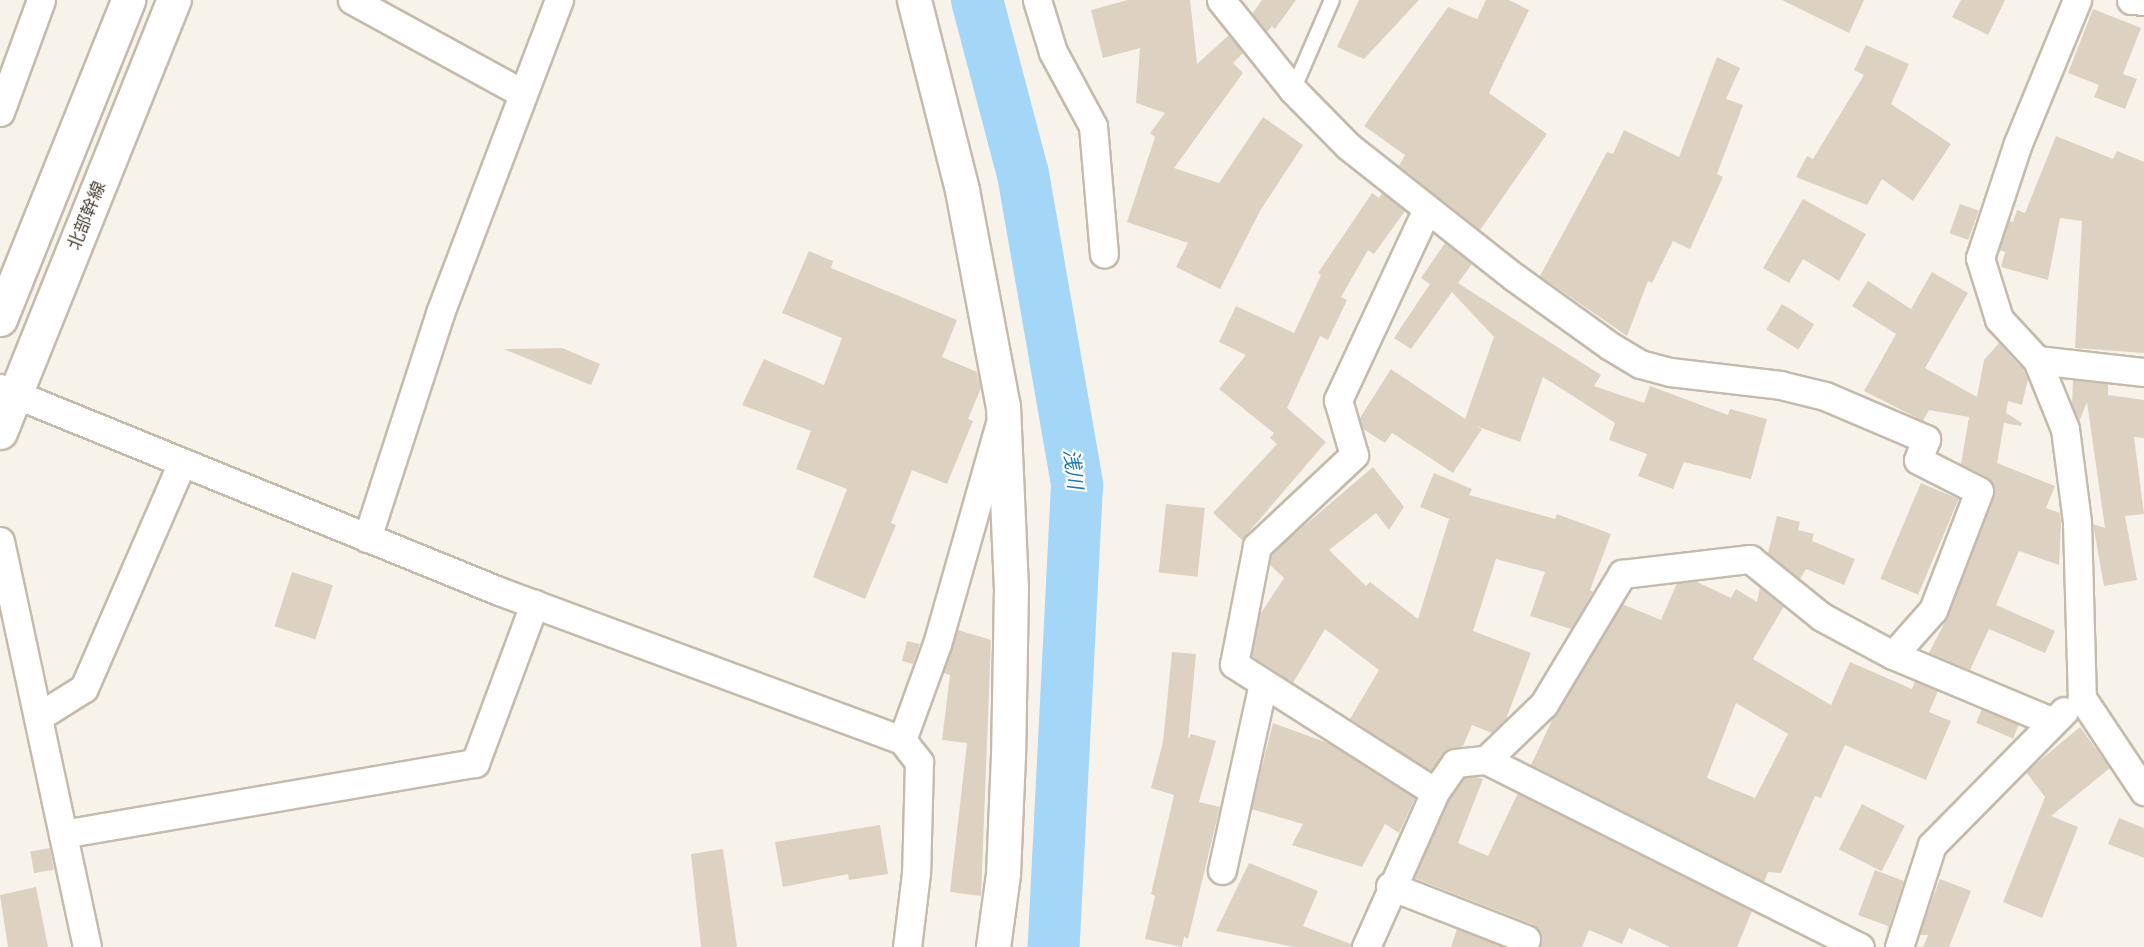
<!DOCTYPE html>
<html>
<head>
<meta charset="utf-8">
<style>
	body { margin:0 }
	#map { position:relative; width:2144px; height:947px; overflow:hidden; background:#f7f3eb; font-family:Inter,"Noto Sans JP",sans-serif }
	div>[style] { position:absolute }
	.river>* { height:52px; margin:-26px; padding:0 26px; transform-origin:26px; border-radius:26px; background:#a4d6f7 }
	.building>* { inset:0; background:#ddd2c2; transform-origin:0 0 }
	.roads { filter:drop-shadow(2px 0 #c4bbac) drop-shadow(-2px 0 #c4bbac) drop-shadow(0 2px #c4bbac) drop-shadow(0 -2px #c4bbac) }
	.service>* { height:14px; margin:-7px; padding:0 7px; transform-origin:7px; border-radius:7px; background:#fff }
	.minor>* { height:27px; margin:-13.5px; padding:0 13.5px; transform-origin:13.5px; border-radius:13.5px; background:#fff }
	.tertiary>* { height:33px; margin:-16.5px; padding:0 16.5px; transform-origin:16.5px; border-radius:16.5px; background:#fff }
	span { translate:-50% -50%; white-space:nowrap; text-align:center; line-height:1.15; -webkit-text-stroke:4.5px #fff; paint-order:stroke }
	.street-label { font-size:18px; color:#4c4438 }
	.water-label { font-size:20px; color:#2378b2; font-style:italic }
</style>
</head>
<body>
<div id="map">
	<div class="river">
		<div style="left:977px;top:0;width:180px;rotate:75.2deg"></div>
		<div style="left:1023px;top:174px;width:316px;rotate:80.1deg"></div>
		<div style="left:1077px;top:485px;width:463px;rotate:92.9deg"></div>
	</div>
	<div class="building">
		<div style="clip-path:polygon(1128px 0,1190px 0,1197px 64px,1229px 35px,1243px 53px,1233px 63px,1243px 73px,1174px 168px,1219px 183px,1263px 117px,1303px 145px,1260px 211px,1220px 289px,1176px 267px,1188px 243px,1127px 222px,1155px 137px,1150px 133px,1165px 113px,1136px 103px,1140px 48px,1103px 58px,1091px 10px)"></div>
		<div style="clip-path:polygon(1262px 0,1296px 0,1275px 29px,1272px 26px,1267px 32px,1252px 14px)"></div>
		<div style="clip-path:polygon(1359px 0,1419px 0,1364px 59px,1337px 47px)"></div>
		<div style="clip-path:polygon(1486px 0,1509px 0,1529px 10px,1489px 93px,1547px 134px,1480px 230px,1399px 166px,1405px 155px,1364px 126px,1448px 7px,1477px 19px)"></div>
		<div style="clip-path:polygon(1782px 0,1864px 0,1849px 33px)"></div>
		<div style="clip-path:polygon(1961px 0,2005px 0,1988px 35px,1952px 17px)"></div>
		<div style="clip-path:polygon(2093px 9px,2141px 28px,2123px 74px,2137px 79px,2125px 109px,2094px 97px,2099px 85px,2068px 73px)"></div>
		<div style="clip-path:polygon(1866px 45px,1909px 64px,1891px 104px,1951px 144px,1913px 201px,1882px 179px,1867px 205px,1796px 177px,1807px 156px,1813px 159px,1864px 75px,1854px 70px)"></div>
		<div style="clip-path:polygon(1717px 57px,1740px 68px,1726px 99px,1743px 105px,1717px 174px,1723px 177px,1690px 249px,1673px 241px,1652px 283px,1648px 281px,1627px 336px,1540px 276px,1607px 152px,1613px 154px,1624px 130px,1679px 157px)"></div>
		<div style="clip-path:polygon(2056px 136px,2113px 159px,2117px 151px,2144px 162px,2144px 353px,2075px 348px,2082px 221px,2060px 218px,2048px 280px,2001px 267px,2005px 252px,1999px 250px,2009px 221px,2013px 222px,2017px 210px,2025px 213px)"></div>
		<div style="clip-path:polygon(1372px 193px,1379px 198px,1382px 193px,1405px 211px,1374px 254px,1368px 250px,1341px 297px,1347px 300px,1328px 340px,1320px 336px,1287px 408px,1326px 442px,1242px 540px,1213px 513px,1277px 444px,1270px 438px,1274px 433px,1219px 389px,1246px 355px,1219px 342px,1236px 306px,1294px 333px,1321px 275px,1318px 273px)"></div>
		<div style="clip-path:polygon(1803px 199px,1866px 234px,1839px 281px,1803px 259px,1789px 283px,1763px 268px)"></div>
		<div style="left:1960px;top:204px;width:20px;height:31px;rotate:20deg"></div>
		<div style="clip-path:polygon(1445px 243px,1472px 264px,1458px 283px,1601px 375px,1594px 386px,1644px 403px,1650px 386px,1728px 415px,1730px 409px,1767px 419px,1751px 479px,1684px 462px,1673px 489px,1638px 476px,1647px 454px,1609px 440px,1615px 423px,1543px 377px,1520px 442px,1476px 426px,1482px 429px,1453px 473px,1392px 433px,1385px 443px,1363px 429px,1360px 418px,1391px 369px,1465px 419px,1494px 337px,1452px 292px,1411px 349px,1394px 338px,1430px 284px,1421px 278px)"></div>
		<div style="clip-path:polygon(809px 251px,833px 261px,831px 268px,957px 320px,942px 357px,977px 372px,981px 388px,968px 419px,973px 421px,947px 484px,912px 470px,891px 523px,896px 525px,865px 599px,813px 577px,847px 489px,796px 469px,811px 431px,742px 405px,764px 359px,824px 385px,842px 338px,782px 313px)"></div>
		<div style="clip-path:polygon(1932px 272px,1968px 293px,1925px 368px,1977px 397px,1984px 360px,1999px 343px,2023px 369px,2028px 379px,2022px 405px,2008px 401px,2006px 413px,2022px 423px,2021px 426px,2004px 423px,1997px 463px,2055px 486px,2046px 508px,2060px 513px,2061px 523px,2059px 565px,2019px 551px,1996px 605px,2055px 631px,2045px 653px,1989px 629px,1970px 670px,1929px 653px,1948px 616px,1995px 489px,1987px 477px,1961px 464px,1969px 417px,1929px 410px,1923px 421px,1864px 391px,1896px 334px,1852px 306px,1868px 281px,1911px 309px)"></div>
		<div style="left:1782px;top:304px;width:38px;height:30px;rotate:32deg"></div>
		<div style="clip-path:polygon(562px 348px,600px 364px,591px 385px,504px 349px)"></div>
		<div style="clip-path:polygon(2073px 380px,2108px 384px,2108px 395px,2144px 400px,2144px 438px,2134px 437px,2144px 514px,2125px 516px,2137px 580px,2104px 586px,2093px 524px,2105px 528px,2087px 402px,2079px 422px,2072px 404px)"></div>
		<div style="clip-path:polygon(1373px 467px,1404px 507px,1389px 530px,1376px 513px,1329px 550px,1366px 586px,1370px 582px,1418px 619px,1449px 519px,1420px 507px,1434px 473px,1472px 489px,1469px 495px,1555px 519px,1557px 514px,1611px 534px,1590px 590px,1593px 592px,1571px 629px,1530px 616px,1545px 572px,1496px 559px,1473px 631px,1531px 653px,1506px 719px,1492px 733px,1472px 725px,1463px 746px,1447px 750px,1431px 771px,1350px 719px,1379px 670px,1325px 629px,1293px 683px,1252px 656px,1259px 616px,1284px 578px,1269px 564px,1271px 554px)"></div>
		<div style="left:1921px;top:483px;width:41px;height:104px;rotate:23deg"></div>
		<div style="left:1166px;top:504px;width:39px;height:69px;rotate:6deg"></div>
		<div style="clip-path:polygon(1777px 516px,1800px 522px,1798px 530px,1814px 534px,1812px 541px,1855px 559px,1844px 585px,1806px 569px,1800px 579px,1768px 553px)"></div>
		<div style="left:292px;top:572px;width:43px;height:57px;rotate:18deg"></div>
		<div style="clip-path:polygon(evenodd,1695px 581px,1731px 598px,1736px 589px,1757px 602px,1760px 587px,1784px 606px,1753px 659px,1831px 705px,1850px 662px,1912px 689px,1915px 681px,1938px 691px,1929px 712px,1951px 721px,1926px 780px,1845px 745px,1821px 798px,1815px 796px,1781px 873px,1768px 872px,1764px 882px,1531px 765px,1554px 716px,1622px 604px,1661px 620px,1677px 583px,1695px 581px,1736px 703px,1788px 734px,1755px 798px,1707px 778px,1736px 703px)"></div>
		<div style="clip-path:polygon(958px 630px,991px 640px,981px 896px,950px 892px,967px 743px,942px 740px,950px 675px,943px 673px)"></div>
		<div style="clip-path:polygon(907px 641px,920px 644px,913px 664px,902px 661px)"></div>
		<div style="clip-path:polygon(1172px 652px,1196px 654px,1188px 739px,1191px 734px,1216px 741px,1199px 802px,1220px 807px,1188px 939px,1184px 937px,1182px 947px,1145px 939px,1155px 896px,1151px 894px,1174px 795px,1151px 788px,1163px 742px)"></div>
		<div style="left:1982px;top:709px;width:40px;height:15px;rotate:23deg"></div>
		<div style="clip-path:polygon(1273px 723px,1328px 743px,1415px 798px,1399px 833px,1385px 824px,1362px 867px,1292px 845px,1303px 824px,1251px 809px)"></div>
		<div style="clip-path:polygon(2080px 727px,2110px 768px,2051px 816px,2078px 827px,2042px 918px,2003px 902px,2045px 797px,2026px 772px)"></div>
		<div style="clip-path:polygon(1477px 777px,1483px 779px,1458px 843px,1488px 856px,1518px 793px,1752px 911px,1737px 947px,1670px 947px,1629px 928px,1622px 944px,1589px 930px,1582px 947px,1539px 947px,1541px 936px,1532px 924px,1414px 878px,1449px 800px,1464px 778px)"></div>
		<div style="left:1862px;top:804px;width:48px;height:51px;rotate:27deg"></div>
		<div style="clip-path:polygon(2119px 818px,2144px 828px,2144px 858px,2108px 844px)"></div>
		<div style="clip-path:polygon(880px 825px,888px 874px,849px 880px,848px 874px,783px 887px,775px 842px)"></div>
		<div style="left:50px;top:848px;width:22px;height:20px;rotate:80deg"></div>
		<div style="clip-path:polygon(723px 849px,737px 947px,701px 947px,691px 854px)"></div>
		<div style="clip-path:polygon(1249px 863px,1318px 891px,1303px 926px,1351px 944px,1351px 947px,1294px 947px,1216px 931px)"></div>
		<div style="clip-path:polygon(1875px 870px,1904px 881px,1886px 936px,1888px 926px,1858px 915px)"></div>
		<div style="clip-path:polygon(1940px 879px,1971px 891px,1949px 947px,1923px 947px,1928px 935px,1919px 935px)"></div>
		<div style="clip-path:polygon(36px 887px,48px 947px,8px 947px,0 895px)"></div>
		<div style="clip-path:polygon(1457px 929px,1503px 947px,1451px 947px)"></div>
	</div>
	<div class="roads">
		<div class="service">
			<div style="left:1293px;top:90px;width:98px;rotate:-66.6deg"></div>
		</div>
		<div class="minor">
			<div style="left:352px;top:0;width:194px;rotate:28.7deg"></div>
			<div style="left:1037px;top:0;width:54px;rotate:72.9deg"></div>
			<div style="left:1053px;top:52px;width:84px;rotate:61.6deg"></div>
			<div style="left:1093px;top:126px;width:128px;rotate:85.1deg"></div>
			<div style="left:1221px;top:0;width:115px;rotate:51.3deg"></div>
			<div style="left:1293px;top:90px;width:78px;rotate:45.5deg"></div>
			<div style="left:1348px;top:146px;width:211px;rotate:38.3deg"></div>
			<div style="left:1514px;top:277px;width:118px;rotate:35.7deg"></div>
			<div style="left:1610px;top:346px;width:35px;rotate:31deg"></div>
			<div style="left:1640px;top:364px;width:31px;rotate:15deg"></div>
			<div style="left:1670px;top:372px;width:111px;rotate:6.7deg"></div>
			<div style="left:1780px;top:385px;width:46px;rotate:13.7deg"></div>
			<div style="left:1825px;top:396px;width:110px;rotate:23.1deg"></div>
			<div style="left:1926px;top:439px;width:22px;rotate:111deg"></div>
			<div style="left:1918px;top:460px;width:68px;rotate:26.9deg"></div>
			<div style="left:1979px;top:491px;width:128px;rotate:111.1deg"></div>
			<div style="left:1933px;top:610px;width:60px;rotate:131.6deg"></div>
			<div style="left:2077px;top:0;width:155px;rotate:112.4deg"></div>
			<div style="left:2018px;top:143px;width:121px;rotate:108.3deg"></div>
			<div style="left:1980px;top:258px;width:64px;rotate:72.7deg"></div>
			<div style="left:1999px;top:319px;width:56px;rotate:47.2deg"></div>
			<div style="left:2037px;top:360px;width:74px;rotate:67.9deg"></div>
			<div style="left:2065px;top:429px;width:94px;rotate:82.6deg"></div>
			<div style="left:2077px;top:522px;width:176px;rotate:88.4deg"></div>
			<div style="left:2082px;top:698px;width:112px;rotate:56.3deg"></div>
			<div style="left:2131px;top:0;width:13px;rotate:4deg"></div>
			<div style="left:0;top:112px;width:119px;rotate:-69.9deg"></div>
			<div style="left:1427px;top:209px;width:211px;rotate:115deg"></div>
			<div style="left:1338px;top:400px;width:57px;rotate:73.8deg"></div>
			<div style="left:1354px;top:455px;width:133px;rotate:136.8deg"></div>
			<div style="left:1257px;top:546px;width:120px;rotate:101deg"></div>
			<div style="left:1234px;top:664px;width:238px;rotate:32.5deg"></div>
			<div style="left:2037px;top:360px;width:108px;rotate:6.4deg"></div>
			<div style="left:0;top:388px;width:539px;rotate:22.14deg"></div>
			<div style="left:499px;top:591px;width:430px;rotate:20.3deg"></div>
			<div style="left:902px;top:740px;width:28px;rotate:52deg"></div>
			<div style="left:919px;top:762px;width:111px;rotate:91.5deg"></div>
			<div style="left:916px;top:873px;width:75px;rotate:96.9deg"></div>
			<div style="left:367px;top:538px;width:237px;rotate:-72deg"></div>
			<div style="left:440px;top:313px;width:335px;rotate:-69.2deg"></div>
			<div style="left:0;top:541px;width:415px;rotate:77.9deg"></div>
			<div style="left:38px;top:717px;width:54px;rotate:-32.2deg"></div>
			<div style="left:84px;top:688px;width:245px;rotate:-66.5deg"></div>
			<div style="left:902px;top:740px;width:102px;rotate:-70deg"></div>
			<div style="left:937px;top:644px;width:227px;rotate:-74.1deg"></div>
			<div style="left:1486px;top:760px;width:81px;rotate:-44deg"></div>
			<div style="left:1544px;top:704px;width:152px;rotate:-59deg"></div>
			<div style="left:1622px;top:574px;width:129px;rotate:-6.7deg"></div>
			<div style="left:1750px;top:559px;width:92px;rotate:38.9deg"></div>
			<div style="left:1822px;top:617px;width:81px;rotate:28.2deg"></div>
			<div style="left:1893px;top:655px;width:171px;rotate:22.7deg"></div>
			<div style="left:63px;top:834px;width:418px;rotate:-9.8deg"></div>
			<div style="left:475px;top:763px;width:170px;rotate:-69.6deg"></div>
			<div style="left:1222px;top:870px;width:191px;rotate:-77.6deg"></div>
			<div style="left:1390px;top:886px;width:146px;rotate:21.3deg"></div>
			<div style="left:1366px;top:947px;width:170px;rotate:-66deg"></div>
			<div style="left:1435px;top:792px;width:35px;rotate:-55deg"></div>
			<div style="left:1455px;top:763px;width:31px;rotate:-6deg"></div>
			<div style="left:1486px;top:760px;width:418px;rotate:26.6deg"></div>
			<div style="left:1899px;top:947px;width:107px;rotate:-72.1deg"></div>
			<div style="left:1932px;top:845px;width:188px;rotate:-45.4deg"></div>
		</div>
		<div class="tertiary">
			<div style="left:914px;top:0;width:196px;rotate:75.8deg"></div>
			<div style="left:962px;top:190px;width:220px;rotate:79.3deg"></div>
			<div style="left:1003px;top:406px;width:182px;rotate:87.5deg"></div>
			<div style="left:1011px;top:588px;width:167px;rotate:91deg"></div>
			<div style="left:1008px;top:755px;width:119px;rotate:92.4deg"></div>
			<div style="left:1003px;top:874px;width:74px;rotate:97.8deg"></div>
			<div style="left:0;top:319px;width:344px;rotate:-68.1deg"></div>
			<div style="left:0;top:432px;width:466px;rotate:-68.1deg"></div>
		</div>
	</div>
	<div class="street-label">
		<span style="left:87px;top:216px;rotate:-68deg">北部幹線</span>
	</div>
	<div class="water-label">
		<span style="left:1073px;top:469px;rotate:83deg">浅川</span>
	</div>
</div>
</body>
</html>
